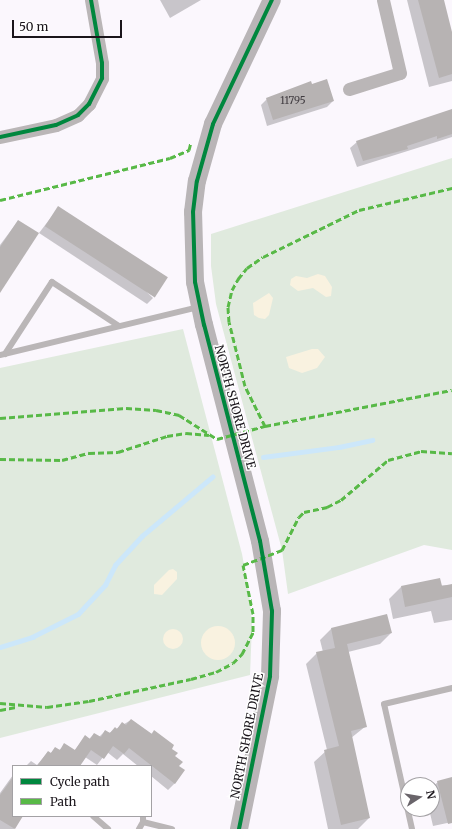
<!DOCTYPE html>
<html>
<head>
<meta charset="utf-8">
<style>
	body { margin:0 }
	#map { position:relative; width:452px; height:829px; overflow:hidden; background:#fbf7fd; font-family:Merriweather,serif }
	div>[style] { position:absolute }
	.green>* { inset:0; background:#e0eade }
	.sand>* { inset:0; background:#f9f2e0 }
	.round { border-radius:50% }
	.shadow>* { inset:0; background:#0003 }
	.stream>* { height:4.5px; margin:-2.25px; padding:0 2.25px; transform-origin:2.25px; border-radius:2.25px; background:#cce7fa }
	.building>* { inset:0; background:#b7b3b3; transform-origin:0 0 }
	.lane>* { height:6px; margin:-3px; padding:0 3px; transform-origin:3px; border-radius:3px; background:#bab6b7 }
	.street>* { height:13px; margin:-6.5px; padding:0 6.5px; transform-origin:6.5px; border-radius:6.5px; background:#bab6b7 }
	.secondary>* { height:18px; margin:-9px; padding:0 9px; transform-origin:9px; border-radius:9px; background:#b9b5b7 }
	.quiet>* { height:3px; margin-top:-1.5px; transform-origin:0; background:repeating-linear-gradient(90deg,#58b947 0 6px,transparent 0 9px) }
	.cycleway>* { height:4px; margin:-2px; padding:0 2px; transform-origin:2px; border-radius:2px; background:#00873e }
	span { translate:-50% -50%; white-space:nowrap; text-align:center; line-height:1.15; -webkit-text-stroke:3px #fff; paint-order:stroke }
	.number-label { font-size:10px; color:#413c41 }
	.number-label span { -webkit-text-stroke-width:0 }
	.street-label { font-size:12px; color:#1a151b }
	.legend { position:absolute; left:12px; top:765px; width:140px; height:52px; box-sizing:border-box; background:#fff; border:1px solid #a3a1a4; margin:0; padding:5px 7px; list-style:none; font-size:12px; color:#1a151b }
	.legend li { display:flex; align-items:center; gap:8px; height:20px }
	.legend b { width:20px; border:1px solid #a3a1a4 }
	.north { position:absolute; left:400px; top:777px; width:40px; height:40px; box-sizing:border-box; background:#fff; border:1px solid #a3a1a4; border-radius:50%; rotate:78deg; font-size:11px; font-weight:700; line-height:16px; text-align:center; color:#1a151b }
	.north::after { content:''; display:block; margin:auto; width:14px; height:18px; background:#69646a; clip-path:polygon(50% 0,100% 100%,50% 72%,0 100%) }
	.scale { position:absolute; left:12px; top:20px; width:110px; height:18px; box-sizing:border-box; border:2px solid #1a151b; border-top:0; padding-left:5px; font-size:12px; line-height:14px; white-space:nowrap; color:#1a151b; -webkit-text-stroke:3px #fff; paint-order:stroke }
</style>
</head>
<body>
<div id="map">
	<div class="green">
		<div style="clip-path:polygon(452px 158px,452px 550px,424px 545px,288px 594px,282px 550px,216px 304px,211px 266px,211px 234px)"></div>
		<div style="clip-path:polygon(183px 329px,242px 554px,249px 592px,252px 624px,250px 675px,0 738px,0 368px)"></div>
	</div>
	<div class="sand">
		<div style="clip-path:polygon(318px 274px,325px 276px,332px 287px,331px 296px,326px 297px,313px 288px,298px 291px,290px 285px,291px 279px,296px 276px,307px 278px)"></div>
		<div style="clip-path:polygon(269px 293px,273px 298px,269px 315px,265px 319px,259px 318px,254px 315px,253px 303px)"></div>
		<div style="clip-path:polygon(312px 349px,318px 349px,325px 357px,317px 368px,302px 373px,289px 368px,286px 357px)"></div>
		<div style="clip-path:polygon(173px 569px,177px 572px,177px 579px,162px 595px,154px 594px,154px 585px,169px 570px)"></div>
		<div class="round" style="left:201px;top:626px;width:34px;height:34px"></div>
		<div class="round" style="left:163px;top:629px;width:20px;height:20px"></div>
	</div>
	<div class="shadow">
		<div style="clip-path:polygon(160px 0,201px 0,170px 18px)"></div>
		<div style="clip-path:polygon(407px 0,443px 0,452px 36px,452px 81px,429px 87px)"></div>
		<div style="clip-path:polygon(312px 85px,333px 101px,327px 107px,267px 126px,261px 105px,267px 99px)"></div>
		<div style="clip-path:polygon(452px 110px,452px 137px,357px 167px,350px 148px,357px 142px)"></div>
		<div style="clip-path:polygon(59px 207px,153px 298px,147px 304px,39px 233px)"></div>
		<div style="clip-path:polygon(18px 221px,0 292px,0 245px)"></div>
		<div style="clip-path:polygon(452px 585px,452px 620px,434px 623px,431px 611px,393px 619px,389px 599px,401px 587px)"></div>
		<div style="clip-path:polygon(386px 615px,391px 633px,380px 644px,348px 652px,366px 726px,351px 738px,369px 818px,358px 829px,328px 829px,314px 762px,327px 750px,306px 664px,317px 653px,323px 652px,320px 640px,331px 629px)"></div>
		<div style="clip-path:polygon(131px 720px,151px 734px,154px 731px,170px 749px,178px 766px,175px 783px,168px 790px,151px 776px,151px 766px,138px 766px,123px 754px,117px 760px,107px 752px,97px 765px,85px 757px,79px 766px,26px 766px,31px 761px,37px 765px,48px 752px,50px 754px,55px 748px,58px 751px,65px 745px,74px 751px,85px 737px,89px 739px,94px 734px,99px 737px,105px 731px,109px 733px)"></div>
		<div style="clip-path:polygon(13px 775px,13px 816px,22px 816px,14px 829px,0 829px,0 793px)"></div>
		<div style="clip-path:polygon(452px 779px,452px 822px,433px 826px,429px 809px,432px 809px,432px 787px,438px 782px)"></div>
	</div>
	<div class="stream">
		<div style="left:263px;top:457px;width:77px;rotate:-7.5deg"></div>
		<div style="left:339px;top:447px;width:34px;rotate:-12deg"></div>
		<div style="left:0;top:647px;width:34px;rotate:-17deg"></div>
		<div style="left:32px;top:637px;width:51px;rotate:-26.6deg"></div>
		<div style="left:78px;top:614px;width:40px;rotate:-47deg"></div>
		<div style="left:105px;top:585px;width:22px;rotate:-63deg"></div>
		<div style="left:115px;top:565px;width:40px;rotate:-47deg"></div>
		<div style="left:142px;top:536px;width:92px;rotate:-40.1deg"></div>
	</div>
	<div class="building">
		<div style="clip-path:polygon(418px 0,444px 0,452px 32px,452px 74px,439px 78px)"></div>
		<div style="clip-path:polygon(327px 79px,334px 101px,273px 120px,266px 98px,311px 81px,312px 84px)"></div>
		<div style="clip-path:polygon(452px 109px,452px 134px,437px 139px,437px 136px,407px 146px,408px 149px,363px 161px,356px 141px)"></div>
		<div style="left:58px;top:206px;width:131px;height:24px;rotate:33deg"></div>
		<div style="clip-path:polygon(18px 220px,39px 233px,0 293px,0 247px)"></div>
		<div style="clip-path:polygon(440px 578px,442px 586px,452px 584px,452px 597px,405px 607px,401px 586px)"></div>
		<div style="clip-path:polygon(387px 614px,392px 633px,347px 644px,367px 727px,351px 731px,370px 818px,341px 825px,324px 750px,339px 746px,316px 652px,335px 648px,331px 628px)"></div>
		<div style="clip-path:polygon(131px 719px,152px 734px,154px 730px,174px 745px,172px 749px,178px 753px,175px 756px,183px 762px,179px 766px,185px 770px,175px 784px,129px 748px,124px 754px,113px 746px,104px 759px,91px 750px,80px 766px,37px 766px,48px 751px,51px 753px,55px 747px,60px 750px,64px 743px,75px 750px,85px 735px,90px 739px,94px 733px,101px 737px,105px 730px,110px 733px,115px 727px,117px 729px,122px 722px,126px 725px)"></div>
		<div style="clip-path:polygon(13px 777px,13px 816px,23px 816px,15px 829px,0 820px,0 795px)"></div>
		<div style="clip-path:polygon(452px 777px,452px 823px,448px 824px,437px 781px)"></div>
	</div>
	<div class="lane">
		<div style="left:5px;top:354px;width:86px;rotate:-56.9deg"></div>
		<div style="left:52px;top:282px;width:80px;rotate:33.3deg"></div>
		<div style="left:0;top:355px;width:205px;rotate:-13.6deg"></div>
		<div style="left:93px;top:816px;width:20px;rotate:41deg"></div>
		<div style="left:143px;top:822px;width:30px;rotate:14deg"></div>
		<div style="left:139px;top:829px;width:8px;rotate:-60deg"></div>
		<div style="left:143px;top:822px;width:6px;rotate:-90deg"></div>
		<div style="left:412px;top:829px;width:128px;rotate:-102.6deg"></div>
		<div style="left:384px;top:704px;width:70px;rotate:-13.2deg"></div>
	</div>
	<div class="street">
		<div style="left:349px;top:89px;width:53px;rotate:-17.4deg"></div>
		<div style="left:400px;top:73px;width:75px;rotate:-103.1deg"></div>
		<div style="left:0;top:137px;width:57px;rotate:-12.1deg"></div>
		<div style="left:56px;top:125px;width:24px;rotate:-24deg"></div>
		<div style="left:78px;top:115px;width:16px;rotate:-45deg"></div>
		<div style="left:89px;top:104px;width:29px;rotate:-63deg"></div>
		<div style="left:102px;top:78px;width:15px;rotate:-90deg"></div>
		<div style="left:102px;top:63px;width:64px;rotate:-99.9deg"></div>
	</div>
	<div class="secondary">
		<div style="left:239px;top:829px;width:156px;rotate:-78.5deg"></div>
		<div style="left:270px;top:676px;width:65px;rotate:-88.2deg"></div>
		<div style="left:272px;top:611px;width:71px;rotate:-99.7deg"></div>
		<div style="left:260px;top:541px;width:223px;rotate:-104.5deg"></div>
		<div style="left:204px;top:325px;width:44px;rotate:-101.8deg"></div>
		<div style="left:195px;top:282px;width:70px;rotate:-91.6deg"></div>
		<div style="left:193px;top:212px;width:31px;rotate:-83deg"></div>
		<div style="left:197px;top:181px;width:59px;rotate:-74.3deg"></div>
		<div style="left:213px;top:124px;width:137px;rotate:-64.6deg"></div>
	</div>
	<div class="quiet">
		<div style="left:0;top:200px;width:175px;rotate:-13.9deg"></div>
		<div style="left:170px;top:158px;width:21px;rotate:-23deg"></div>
		<div style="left:189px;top:150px;width:8px;rotate:-76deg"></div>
		<div style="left:0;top:418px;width:126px;rotate:-4.5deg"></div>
		<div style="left:126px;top:408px;width:30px;rotate:4deg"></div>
		<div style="left:156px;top:410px;width:24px;rotate:12deg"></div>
		<div style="left:179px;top:415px;width:45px;rotate:32.3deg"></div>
		<div style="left:217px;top:439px;width:50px;rotate:-15.2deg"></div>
		<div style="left:265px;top:426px;width:190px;rotate:-10.9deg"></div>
		<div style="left:265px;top:426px;width:45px;rotate:-116.6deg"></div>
		<div style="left:245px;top:386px;width:66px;rotate:-104deg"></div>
		<div style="left:229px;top:322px;width:15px;rotate:-94deg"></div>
		<div style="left:228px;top:307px;width:17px;rotate:-77deg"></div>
		<div style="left:232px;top:290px;width:13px;rotate:-61deg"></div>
		<div style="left:238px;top:279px;width:14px;rotate:-51deg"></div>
		<div style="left:247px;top:268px;width:19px;rotate:-35deg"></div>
		<div style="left:263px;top:257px;width:107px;rotate:-26.1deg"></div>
		<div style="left:359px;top:210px;width:96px;rotate:-13.3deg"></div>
		<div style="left:0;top:459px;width:62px;rotate:0.9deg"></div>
		<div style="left:62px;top:460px;width:28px;rotate:-15deg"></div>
		<div style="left:89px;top:453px;width:29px;rotate:-2deg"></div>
		<div style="left:118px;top:452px;width:52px;rotate:-18.1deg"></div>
		<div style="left:167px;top:436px;width:19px;rotate:-9deg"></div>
		<div style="left:186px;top:433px;width:23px;rotate:5deg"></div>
		<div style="left:0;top:703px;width:47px;rotate:4.9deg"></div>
		<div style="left:47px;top:707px;width:42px;rotate:-8.1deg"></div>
		<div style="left:89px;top:701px;width:104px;rotate:-12.2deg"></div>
		<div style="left:191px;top:679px;width:26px;rotate:-16deg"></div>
		<div style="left:216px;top:672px;width:19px;rotate:-28deg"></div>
		<div style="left:233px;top:663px;width:13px;rotate:-45deg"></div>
		<div style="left:242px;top:654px;width:25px;rotate:-63deg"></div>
		<div style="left:253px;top:632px;width:18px;rotate:-90deg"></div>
		<div style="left:253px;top:614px;width:50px;rotate:-101.5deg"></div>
		<div style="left:243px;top:565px;width:42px;rotate:-21deg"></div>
		<div style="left:282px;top:550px;width:37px;rotate:-63deg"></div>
		<div style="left:299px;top:517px;width:7px;rotate:-45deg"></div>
		<div style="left:304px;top:512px;width:24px;rotate:-12deg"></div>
		<div style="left:327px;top:507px;width:16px;rotate:-27deg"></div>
		<div style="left:341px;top:500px;width:62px;rotate:-40.4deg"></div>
		<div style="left:388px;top:460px;width:34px;rotate:-15deg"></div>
		<div style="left:421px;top:451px;width:31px;rotate:4deg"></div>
		<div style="left:0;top:710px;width:16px;rotate:-11deg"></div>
	</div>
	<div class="cycleway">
		<div style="left:0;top:137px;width:57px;rotate:-12.1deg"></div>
		<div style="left:56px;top:125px;width:24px;rotate:-24deg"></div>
		<div style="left:78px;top:115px;width:16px;rotate:-45deg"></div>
		<div style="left:89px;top:104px;width:29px;rotate:-63deg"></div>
		<div style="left:102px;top:78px;width:15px;rotate:-90deg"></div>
		<div style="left:102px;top:63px;width:64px;rotate:-99.9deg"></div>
		<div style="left:239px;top:829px;width:156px;rotate:-78.5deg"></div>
		<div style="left:270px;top:676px;width:65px;rotate:-88.2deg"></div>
		<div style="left:272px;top:611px;width:71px;rotate:-99.7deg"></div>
		<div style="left:260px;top:541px;width:223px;rotate:-104.5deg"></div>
		<div style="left:204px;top:325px;width:44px;rotate:-101.8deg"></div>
		<div style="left:195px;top:282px;width:70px;rotate:-91.6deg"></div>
		<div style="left:193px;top:212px;width:31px;rotate:-83deg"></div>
		<div style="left:197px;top:181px;width:59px;rotate:-74.3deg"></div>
		<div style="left:213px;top:124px;width:137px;rotate:-64.6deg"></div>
	</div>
	<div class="number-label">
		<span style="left:293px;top:101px">11795</span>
	</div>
	<div class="street-label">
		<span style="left:235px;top:407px;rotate:75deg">NORTH SHORE DRIVE</span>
		<span style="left:247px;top:736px;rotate:-79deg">NORTH SHORE DRIVE</span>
	</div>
	<ul class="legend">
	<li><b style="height:5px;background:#00873e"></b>Cycle path</li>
	<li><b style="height:5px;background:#58b947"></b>Path</li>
	</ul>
	<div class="north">N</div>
	<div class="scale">50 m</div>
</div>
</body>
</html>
